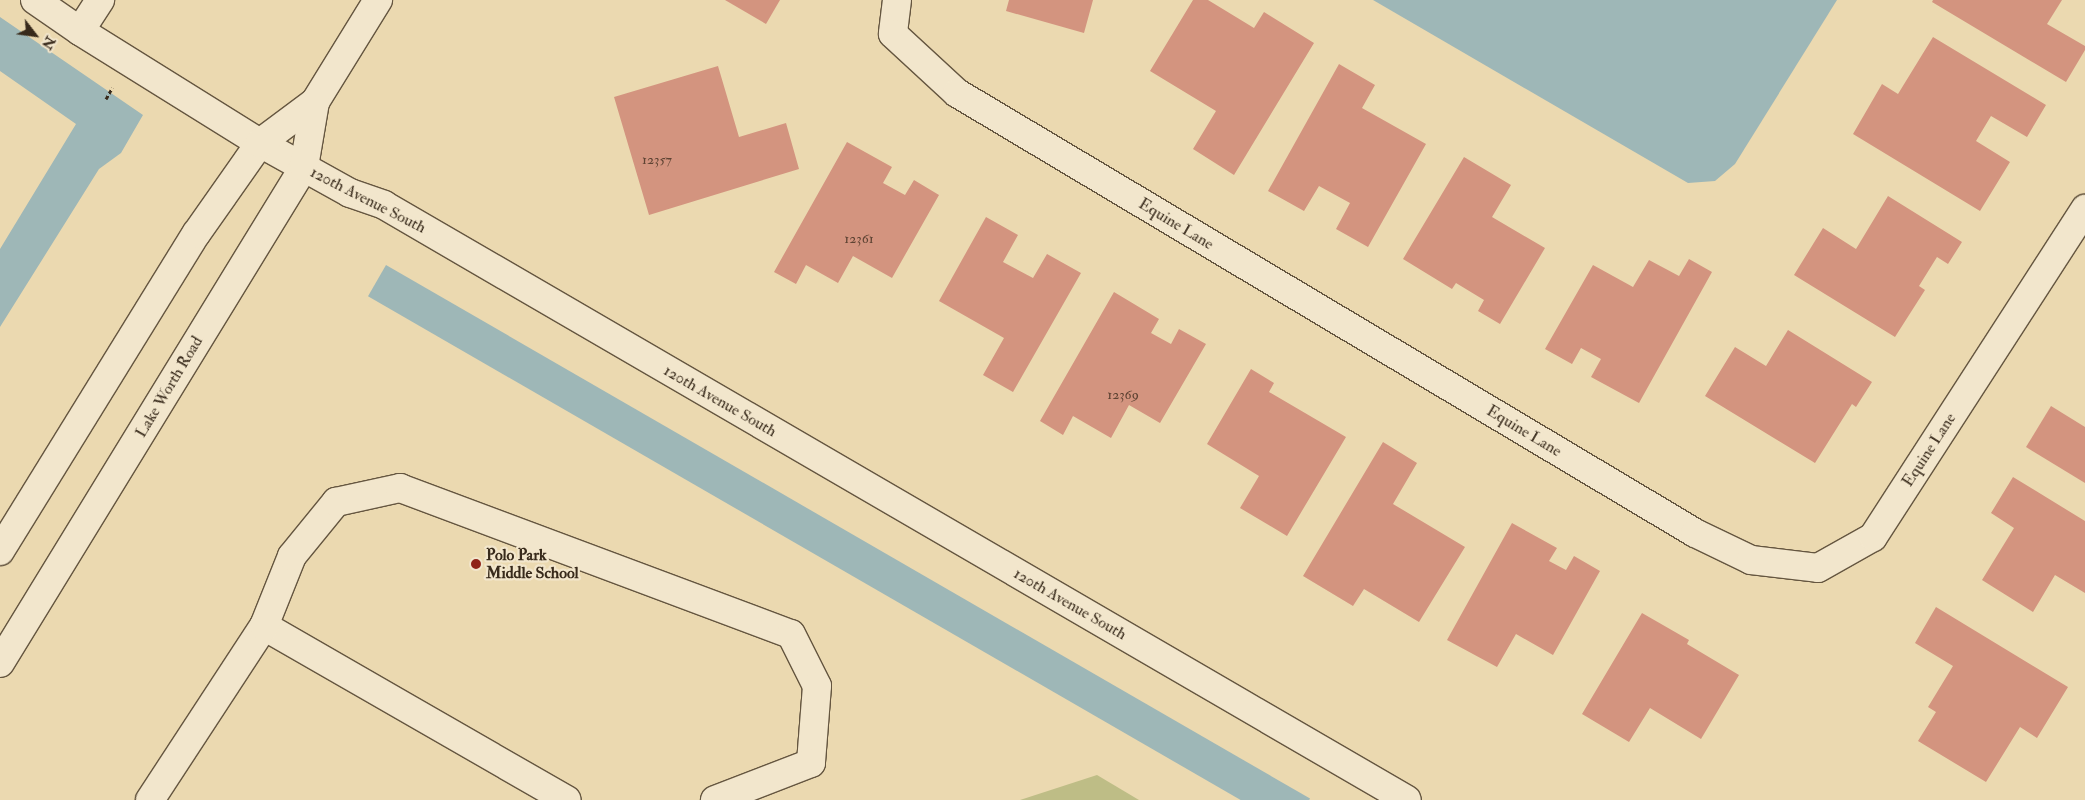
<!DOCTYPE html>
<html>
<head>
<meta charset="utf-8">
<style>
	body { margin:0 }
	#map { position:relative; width:2085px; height:800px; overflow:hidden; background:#ebd9b0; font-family:"IM FELL Double Pica",serif }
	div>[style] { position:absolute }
	.green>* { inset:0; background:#bebd86 }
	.water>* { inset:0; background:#9eb7b7; transform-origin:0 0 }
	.building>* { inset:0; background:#d3947f }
	.path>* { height:3px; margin-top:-1.5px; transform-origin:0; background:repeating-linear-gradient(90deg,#382a1b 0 4px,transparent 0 6.5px) }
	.roads { filter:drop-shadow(1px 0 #655640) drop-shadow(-1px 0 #655640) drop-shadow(0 1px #655640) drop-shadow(0 -1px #655640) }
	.minor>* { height:28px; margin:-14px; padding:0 14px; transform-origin:14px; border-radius:14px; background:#f2e6cc }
	.dots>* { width:14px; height:14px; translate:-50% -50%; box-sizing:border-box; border:2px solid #f2e6cc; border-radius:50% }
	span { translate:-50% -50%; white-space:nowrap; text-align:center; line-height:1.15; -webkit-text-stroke:4.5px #f2e6cc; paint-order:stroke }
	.number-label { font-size:14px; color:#5f4434 }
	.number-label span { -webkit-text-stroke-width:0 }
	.street-label { font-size:16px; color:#382a1b }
	.poi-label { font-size:16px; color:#382a1b; font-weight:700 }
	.left { translate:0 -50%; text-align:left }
	.north { position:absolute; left:10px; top:10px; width:50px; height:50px; -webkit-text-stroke:4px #f2e6cc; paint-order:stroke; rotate:120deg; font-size:14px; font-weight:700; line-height:20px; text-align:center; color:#382a1b }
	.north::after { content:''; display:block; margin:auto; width:18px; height:22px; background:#382a1b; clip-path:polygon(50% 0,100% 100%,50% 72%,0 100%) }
</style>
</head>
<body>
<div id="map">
	<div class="green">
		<div style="clip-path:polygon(1097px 775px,1139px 800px,1020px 800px)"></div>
	</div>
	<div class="water">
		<div style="clip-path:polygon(1373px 0,1837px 0,1735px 164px,1715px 181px,1688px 183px)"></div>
		<div style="clip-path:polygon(0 17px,143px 115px,121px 153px,99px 169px,0 327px,0 249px,76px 124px,0 71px)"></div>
		<div style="left:386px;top:265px;width:1067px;height:36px;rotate:30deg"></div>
	</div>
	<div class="building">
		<div style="clip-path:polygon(725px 0,780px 0,766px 24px)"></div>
		<div style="clip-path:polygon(1009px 0,1093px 0,1084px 33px,1006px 11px)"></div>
		<div style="clip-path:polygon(1193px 0,1208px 0,1254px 28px,1264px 12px,1314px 43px,1234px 175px,1193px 149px,1216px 111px,1150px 71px)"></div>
		<div style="clip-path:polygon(1933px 0,2062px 0,2047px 24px,2085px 46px,2085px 50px,2066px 82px,1932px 2px)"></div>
		<div style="clip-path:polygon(1933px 37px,2046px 105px,2027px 137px,1991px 116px,1976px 141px,2010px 162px,1980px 211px,1853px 134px,1882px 84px,1898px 94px)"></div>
		<div style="clip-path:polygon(1339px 64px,1375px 85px,1362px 108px,1426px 144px,1368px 247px,1336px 229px,1350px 203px,1319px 186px,1304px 211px,1268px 191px)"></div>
		<div style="clip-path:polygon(718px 66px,739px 137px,786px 123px,799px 169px,649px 215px,614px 97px)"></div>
		<div style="clip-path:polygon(847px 142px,892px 167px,883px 183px,905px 195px,914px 180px,939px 195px,892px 278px,853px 256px,838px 283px,806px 265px,796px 284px,774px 272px)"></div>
		<div style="clip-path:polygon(1464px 157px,1511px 185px,1492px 217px,1545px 248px,1500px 324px,1478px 311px,1484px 300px,1456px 283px,1452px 289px,1403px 259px)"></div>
		<div style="clip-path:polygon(1888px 196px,1962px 242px,1948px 264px,1937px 257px,1919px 286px,1925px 290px,1895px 337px,1794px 275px,1823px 228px,1856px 249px)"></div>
		<div style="clip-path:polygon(986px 217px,1018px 235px,1003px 262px,1033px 278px,1047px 254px,1081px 273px,1013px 392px,983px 375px,1004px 338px,939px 301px)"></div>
		<div style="clip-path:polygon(1689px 259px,1712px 272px,1639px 403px,1591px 377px,1601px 359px,1581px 348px,1572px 364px,1545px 349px,1593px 265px,1633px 287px,1649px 260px,1679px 276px)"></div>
		<div style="clip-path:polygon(1114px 292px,1159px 319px,1151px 333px,1171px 344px,1179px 329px,1206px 344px,1160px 423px,1129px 405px,1111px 438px,1073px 416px,1063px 435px,1040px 421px)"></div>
		<div style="clip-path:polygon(1788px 330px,1872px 382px,1856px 407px,1852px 404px,1815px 463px,1705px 396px,1735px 347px,1766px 366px)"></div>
		<div style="clip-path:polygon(1251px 369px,1274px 383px,1269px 392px,1346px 437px,1287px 536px,1240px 508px,1259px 476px,1207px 444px)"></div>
		<div style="clip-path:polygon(2051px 406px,2085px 427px,2085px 483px,2026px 447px)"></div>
		<div style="clip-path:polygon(1383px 442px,1417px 463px,1393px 504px,1465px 547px,1419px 622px,1364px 589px,1353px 606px,1303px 576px)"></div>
		<div style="clip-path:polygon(2013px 477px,2085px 521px,2085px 593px,2055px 575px,2033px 612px,1982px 580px,2014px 528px,1991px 513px)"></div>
		<div style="clip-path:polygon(1512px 523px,1557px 548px,1549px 561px,1566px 570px,1574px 556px,1600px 571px,1553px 655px,1516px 634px,1497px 667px,1447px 640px)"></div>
		<div style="clip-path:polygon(1936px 607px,2068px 687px,2037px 738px,2020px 727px,1986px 782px,1918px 741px,1936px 712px,1928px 707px,1953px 666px,1915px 643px)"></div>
		<div style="clip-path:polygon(1642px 613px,1689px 640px,1687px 644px,1739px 675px,1701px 739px,1650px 708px,1629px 742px,1582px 714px)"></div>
	</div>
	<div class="path">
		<div style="left:106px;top:99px;width:13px;rotate:-61deg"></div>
	</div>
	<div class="roads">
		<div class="minor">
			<div style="left:35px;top:0;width:55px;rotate:34.6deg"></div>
			<div style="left:80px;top:31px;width:212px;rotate:31.9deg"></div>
			<div style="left:260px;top:143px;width:103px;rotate:29.1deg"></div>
			<div style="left:350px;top:193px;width:36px;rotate:19deg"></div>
			<div style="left:384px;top:205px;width:1183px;rotate:30.18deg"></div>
			<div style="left:897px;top:0;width:34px;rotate:97deg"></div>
			<div style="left:893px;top:34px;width:87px;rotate:42.7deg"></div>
			<div style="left:957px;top:93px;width:859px;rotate:30.8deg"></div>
			<div style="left:1695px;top:533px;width:62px;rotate:25.7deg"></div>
			<div style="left:1751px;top:560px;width:67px;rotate:6.8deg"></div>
			<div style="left:1818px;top:568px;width:63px;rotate:-29.4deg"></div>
			<div style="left:1873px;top:537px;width:391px;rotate:-57.1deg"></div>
			<div style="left:80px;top:31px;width:37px;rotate:-57deg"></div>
			<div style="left:0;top:551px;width:373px;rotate:-58.3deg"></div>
			<div style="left:196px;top:234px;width:111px;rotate:-54.9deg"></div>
			<div style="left:260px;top:143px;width:69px;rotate:-36.7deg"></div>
			<div style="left:315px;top:102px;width:120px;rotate:-58.3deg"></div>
			<div style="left:264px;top:626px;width:349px;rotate:29.9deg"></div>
			<div style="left:0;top:663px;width:582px;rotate:-58.5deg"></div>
			<div style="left:304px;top:167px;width:66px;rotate:-80.4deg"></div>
			<div style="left:150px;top:800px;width:208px;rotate:-56.8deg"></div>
			<div style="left:264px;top:626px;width:75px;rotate:-68.2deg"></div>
			<div style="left:292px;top:556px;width:70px;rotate:-50.8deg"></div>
			<div style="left:336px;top:502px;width:66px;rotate:-12.3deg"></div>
			<div style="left:400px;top:488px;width:417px;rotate:20.5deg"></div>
			<div style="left:791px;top:634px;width:58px;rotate:63.4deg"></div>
			<div style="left:817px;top:686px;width:77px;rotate:94.5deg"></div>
			<div style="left:811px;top:763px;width:103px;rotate:158.9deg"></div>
		</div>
	</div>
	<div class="dots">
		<div style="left:476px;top:564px;background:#8f2418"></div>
	</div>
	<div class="number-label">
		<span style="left:657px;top:160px">12357</span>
		<span style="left:859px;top:239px">12361</span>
		<span style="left:1123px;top:395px">12369</span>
	</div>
	<div class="street-label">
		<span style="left:368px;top:200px;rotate:27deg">120th Avenue South</span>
		<span style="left:1176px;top:224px;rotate:31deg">Equine Lane</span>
		<span style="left:169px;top:387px;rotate:-59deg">Lake Worth Road</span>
		<span style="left:720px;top:401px;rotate:30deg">120th Avenue South</span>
		<span style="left:1524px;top:431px;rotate:31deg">Equine Lane</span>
		<span style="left:1929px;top:450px;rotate:-57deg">Equine Lane</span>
		<span style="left:1070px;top:604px;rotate:30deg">120th Avenue South</span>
	</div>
	<div class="poi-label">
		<span class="left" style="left:486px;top:564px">Polo Park<br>Middle School</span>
	</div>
	<div class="north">N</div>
</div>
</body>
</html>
